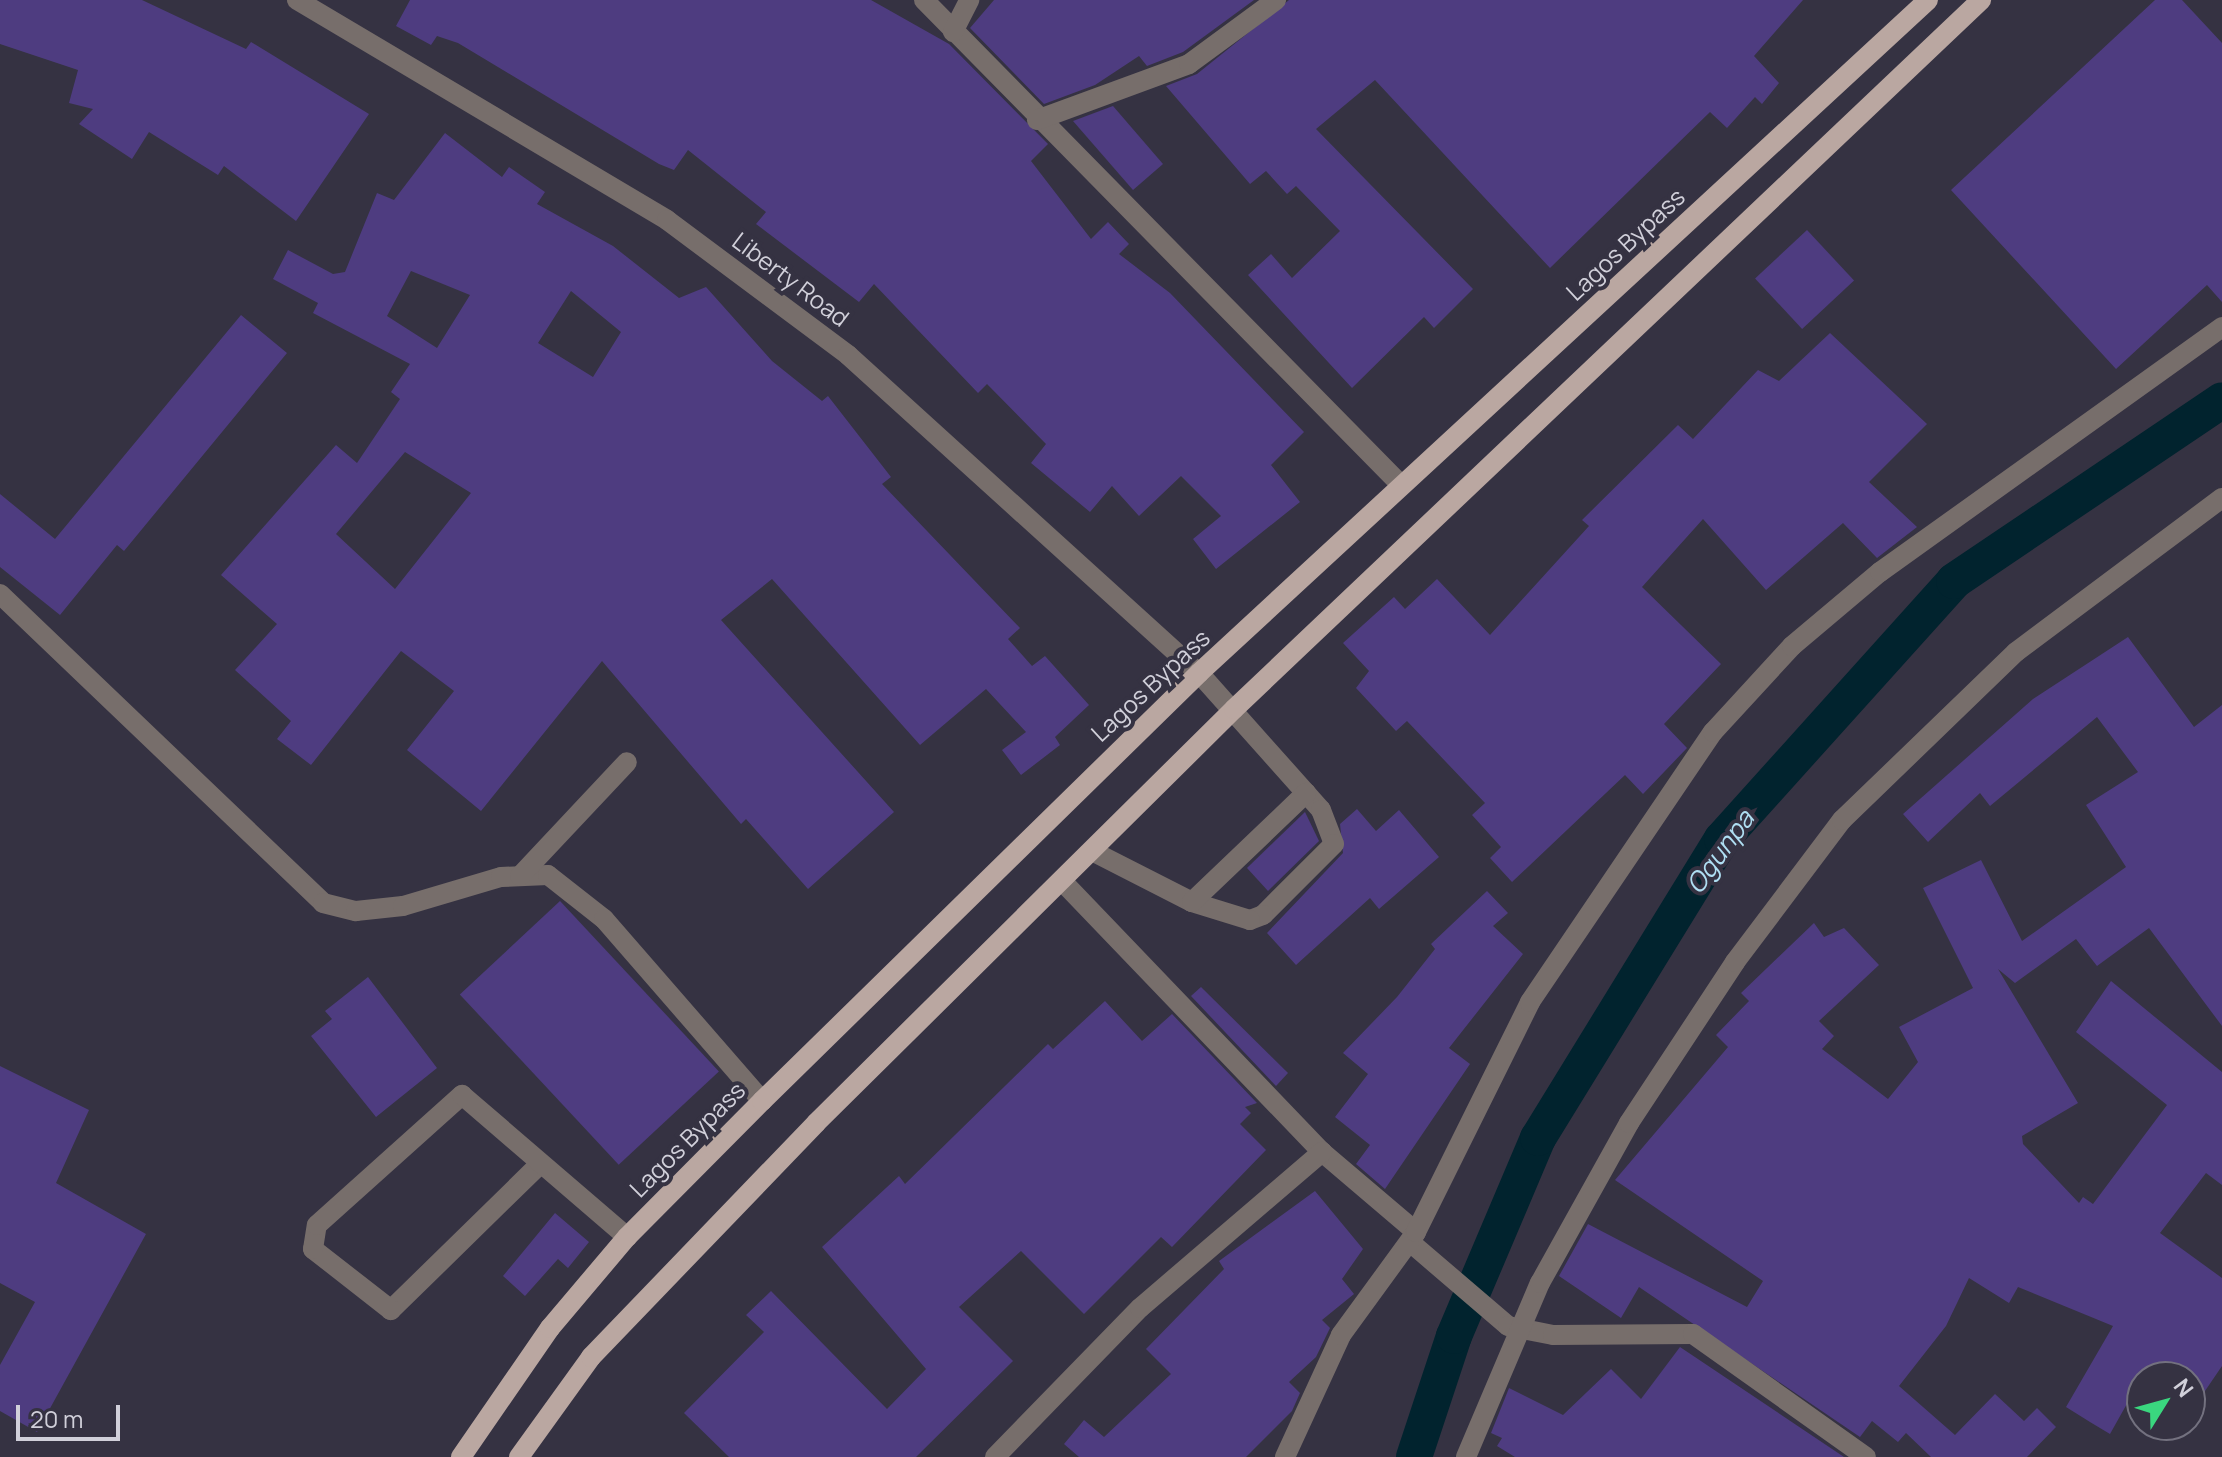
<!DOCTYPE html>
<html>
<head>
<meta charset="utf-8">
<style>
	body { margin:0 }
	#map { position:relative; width:2222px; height:1457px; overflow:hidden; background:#353242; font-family:Manrope,sans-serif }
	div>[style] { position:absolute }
	.canal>* { height:36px; margin:-18px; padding:0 18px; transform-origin:18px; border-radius:18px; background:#01232e }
	.building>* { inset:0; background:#4e3c80; transform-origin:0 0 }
	.minor>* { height:20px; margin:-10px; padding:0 10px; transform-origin:10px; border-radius:10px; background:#776e6b }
	.major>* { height:20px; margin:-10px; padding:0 10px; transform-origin:10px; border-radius:10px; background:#baa7a1 }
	span { translate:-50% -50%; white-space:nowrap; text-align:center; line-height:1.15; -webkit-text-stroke:8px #353242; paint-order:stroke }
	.street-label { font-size:24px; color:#d1d0da }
	.water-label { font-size:26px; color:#afdef2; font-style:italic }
	.north { position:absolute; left:2126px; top:1361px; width:80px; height:80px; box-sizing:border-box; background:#353242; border:2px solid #73717f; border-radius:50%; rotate:53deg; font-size:22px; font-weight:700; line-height:32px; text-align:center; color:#d1d0da }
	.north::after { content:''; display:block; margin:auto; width:28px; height:36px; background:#3ad77f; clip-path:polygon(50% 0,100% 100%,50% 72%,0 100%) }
	.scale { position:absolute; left:16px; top:1405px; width:104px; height:36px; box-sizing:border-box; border:4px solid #d1d0da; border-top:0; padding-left:10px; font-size:24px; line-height:28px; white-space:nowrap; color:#d1d0da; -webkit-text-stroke:6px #353242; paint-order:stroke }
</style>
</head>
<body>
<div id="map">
	<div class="canal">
		<div style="left:1414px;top:1457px;width:127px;rotate:-71.7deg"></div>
		<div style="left:1454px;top:1336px;width:215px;rotate:-67deg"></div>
		<div style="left:1538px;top:1138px;width:351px;rotate:-58.4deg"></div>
		<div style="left:1722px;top:839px;width:347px;rotate:-48deg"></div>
		<div style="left:1954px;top:581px;width:323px;rotate:-34deg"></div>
	</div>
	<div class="building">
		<div style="clip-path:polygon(0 0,142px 0,246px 49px,251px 42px,369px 114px,296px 221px,224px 166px,218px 175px,149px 132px,132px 159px,79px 124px,93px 109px,69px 103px,78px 70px,0 44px)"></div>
		<div style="clip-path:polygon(410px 0,871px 0,949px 44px,1048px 144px,1031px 161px,1091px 239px,1108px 222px,1129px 244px,1119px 254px,1170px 293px,1304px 432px,1271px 465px,1300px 502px,1216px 569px,1193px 539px,1221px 516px,1181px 476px,1139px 516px,1112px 486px,1090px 512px,1031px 463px,1046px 444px,987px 384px,978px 393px,874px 284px,859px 302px,756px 224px,766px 212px,688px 150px,674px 170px,659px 164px,458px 43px,437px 36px,431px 45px,396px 26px)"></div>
		<div style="clip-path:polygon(994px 0,1254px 0,1183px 52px,1147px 66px,1139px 56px,1095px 85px,1044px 104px,970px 28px)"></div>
		<div style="clip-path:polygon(1289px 0,1803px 0,1754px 56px,1779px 83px,1762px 104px,1755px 97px,1727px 128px,1710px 112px,1550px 268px,1375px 80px,1316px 129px,1473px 289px,1434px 328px,1424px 317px,1352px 388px,1248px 275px,1271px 254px,1292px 278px,1340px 231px,1296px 186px,1287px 194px,1266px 171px,1250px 184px,1166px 86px,1197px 74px)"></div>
		<div style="clip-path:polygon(2155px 0,2182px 0,2222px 43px,2222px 302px,2207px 285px,2116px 369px,1951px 190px)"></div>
		<div style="clip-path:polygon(1113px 106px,1163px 164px,1133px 190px,1073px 121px)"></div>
		<div style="clip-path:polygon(evenodd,445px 133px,502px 177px,509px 167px,545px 192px,537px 204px,613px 246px,679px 298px,706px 287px,772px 361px,822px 401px,828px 396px,891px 477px,882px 484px,1020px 628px,1008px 639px,1032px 666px,1045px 656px,1089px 705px,1055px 737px,1060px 745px,1021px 775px,1002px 750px,1026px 732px,986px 689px,920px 745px,772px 579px,721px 620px,894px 812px,808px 889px,746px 819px,741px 824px,602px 661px,481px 811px,407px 750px,454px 691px,401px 651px,311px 765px,277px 739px,291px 721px,235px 670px,277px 624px,221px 575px,336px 445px,357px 463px,400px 399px,391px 392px,410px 364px,313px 313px,318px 303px,273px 279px,288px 250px,333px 274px,345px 272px,377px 193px,394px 200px,445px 133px,411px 271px,470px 295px,437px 348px,387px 316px,411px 271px,445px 133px,571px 291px,621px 332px,593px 377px,538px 343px,571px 291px,445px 133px,405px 452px,471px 493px,395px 589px,336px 534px,405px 452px)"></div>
		<div style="left:1807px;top:230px;width:69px;height:71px;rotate:47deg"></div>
		<div style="clip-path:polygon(241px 315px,287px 353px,124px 551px,117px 545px,60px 615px,0 567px,0 494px,55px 539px)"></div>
		<div style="clip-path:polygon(1830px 333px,1927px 424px,1869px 482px,1917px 527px,1877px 558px,1843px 523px,1766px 590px,1703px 519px,1642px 587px,1721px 664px,1664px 724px,1687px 748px,1643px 794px,1625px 775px,1512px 882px,1490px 858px,1501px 847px,1472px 815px,1485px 803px,1407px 721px,1396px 731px,1356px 688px,1369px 671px,1343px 643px,1394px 597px,1405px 609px,1437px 579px,1490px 635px,1589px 526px,1582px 520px,1678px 425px,1693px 439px,1758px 370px,1779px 381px)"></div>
		<div style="clip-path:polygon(2128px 637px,2194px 727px,2222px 705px,2222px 1026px,2149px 928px,2097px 966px,2076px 939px,2015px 983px,1998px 969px,2078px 1103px,2022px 1136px,2023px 1144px,2079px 1203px,2083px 1197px,2093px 1204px,2167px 1105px,2076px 1032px,2111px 981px,2222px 1072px,2222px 1185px,2206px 1173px,2160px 1233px,2222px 1278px,2222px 1366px,2190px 1413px,2190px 1377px,2142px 1377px,2110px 1434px,2090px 1422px,2066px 1407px,2113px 1326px,2018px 1287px,2009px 1303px,1969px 1278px,1946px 1326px,1899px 1386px,1955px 1435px,1995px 1394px,2024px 1421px,2037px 1408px,2056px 1427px,2027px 1457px,1931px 1457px,1906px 1433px,1898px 1442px,1872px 1421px,1860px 1437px,1639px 1287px,1621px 1318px,1559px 1276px,1588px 1224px,1747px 1307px,1763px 1281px,1615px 1180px,1728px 1047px,1716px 1035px,1749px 1001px,1741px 993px,1814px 923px,1824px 937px,1844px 928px,1879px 965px,1819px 1021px,1834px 1036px,1822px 1049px,1888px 1099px,1918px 1062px,1899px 1027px,1973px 988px,1923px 888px,1981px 860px,2022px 941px,2126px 867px,2086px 805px,2138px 772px,2097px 717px,1990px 806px,1980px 793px,1928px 842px,1903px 814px,2033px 699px)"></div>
		<div style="clip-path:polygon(1357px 809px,1376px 831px,1399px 810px,1439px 857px,1379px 909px,1370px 898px,1296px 965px,1267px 933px,1343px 853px,1340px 824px)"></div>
		<div style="clip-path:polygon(1305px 812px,1319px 841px,1268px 891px,1247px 868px)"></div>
		<div style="clip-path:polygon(1487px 891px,1508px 913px,1493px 926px,1523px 954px,1449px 1048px,1470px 1064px,1385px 1189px,1356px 1164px,1370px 1145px,1335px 1117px,1368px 1074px,1343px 1053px,1397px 997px,1435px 949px,1431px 944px)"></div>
		<div style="left:560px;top:901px;width:233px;height:137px;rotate:47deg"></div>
		<div style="clip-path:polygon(368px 977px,437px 1068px,376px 1117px,311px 1036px,332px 1019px,325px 1011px)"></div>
		<div style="clip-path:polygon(1201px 987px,1288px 1073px,1276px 1086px,1191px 996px)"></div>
		<div style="clip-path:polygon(1105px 1001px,1142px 1041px,1172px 1014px,1257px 1103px,1245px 1107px,1251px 1113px,1240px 1124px,1266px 1150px,1172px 1247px,1161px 1237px,1084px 1314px,1021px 1251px,959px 1307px,1013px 1361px,916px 1457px,729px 1457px,684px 1413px,764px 1332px,746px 1315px,771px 1291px,887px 1409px,926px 1369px,822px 1247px,899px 1176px,905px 1184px,1048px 1044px,1053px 1049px)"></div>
		<div style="clip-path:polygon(0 1066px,89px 1110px,56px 1183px,146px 1234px,37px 1432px,0 1411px,0 1365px,35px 1302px,0 1283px)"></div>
		<div style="clip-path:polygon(1315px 1191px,1363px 1249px,1342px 1279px,1354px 1294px,1322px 1320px,1330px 1328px,1316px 1357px,1289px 1382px,1300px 1393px,1292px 1411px,1246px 1457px,1079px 1457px,1064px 1444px,1084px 1420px,1104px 1437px,1171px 1374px,1146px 1349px,1224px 1269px,1219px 1261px)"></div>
		<div style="clip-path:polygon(555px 1213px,589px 1242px,568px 1268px,558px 1259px,525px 1296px,503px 1276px)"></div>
		<div style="clip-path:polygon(1680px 1347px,1844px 1457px,1515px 1457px,1497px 1446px,1502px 1438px,1491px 1433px,1509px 1388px,1563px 1415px,1611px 1369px,1641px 1399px)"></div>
	</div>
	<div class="minor">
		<div style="left:297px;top:0;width:430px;rotate:30.7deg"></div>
		<div style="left:667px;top:220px;width:226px;rotate:36.7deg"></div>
		<div style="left:848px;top:355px;width:474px;rotate:42.2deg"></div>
		<div style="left:1199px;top:673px;width:183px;rotate:48.3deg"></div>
		<div style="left:1321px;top:810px;width:36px;rotate:69deg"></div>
		<div style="left:1334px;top:844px;width:100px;rotate:135deg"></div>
		<div style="left:1263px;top:915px;width:14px;rotate:159deg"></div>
		<div style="left:1250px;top:920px;width:61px;rotate:-162.8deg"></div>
		<div style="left:1192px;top:902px;width:112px;rotate:-153deg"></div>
		<div style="left:924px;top:0;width:680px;rotate:45.48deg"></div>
		<div style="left:953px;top:32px;width:36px;rotate:-63deg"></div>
		<div style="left:1037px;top:120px;width:162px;rotate:-20.2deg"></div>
		<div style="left:1189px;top:64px;width:108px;rotate:-36.3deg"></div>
		<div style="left:0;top:594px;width:447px;rotate:43.7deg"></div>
		<div style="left:323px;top:903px;width:34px;rotate:14deg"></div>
		<div style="left:356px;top:911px;width:47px;rotate:-6.1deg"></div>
		<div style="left:403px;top:906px;width:102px;rotate:-16.5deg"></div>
		<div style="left:501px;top:877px;width:47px;rotate:-2.4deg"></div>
		<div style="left:548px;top:875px;width:71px;rotate:38.2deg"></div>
		<div style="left:604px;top:919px;width:241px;rotate:49deg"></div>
		<div style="left:520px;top:876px;width:156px;rotate:-46.8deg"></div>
		<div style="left:1062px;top:881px;width:376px;rotate:46.2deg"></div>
		<div style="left:1322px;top:1152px;width:123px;rotate:40.4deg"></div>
		<div style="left:1416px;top:1232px;width:12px;rotate:121deg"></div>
		<div style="left:1410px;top:1242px;width:129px;rotate:40.6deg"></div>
		<div style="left:1508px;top:1326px;width:46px;rotate:11.3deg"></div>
		<div style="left:1553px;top:1335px;width:140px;rotate:-0.4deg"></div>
		<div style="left:1693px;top:1334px;width:212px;rotate:35.4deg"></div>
		<div style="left:1192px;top:902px;width:158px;rotate:-43.7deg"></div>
		<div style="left:540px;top:1164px;width:209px;rotate:135.6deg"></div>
		<div style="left:391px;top:1310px;width:99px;rotate:-142deg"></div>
		<div style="left:313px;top:1249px;width:24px;rotate:-81deg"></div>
		<div style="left:317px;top:1225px;width:195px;rotate:-41.9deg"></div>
		<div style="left:462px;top:1095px;width:218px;rotate:40.7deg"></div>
		<div style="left:995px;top:1457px;width:208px;rotate:-45.8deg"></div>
		<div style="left:1140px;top:1308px;width:240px;rotate:-40.6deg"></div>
		<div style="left:1285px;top:1457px;width:134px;rotate:-65.3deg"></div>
		<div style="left:1341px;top:1335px;width:127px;rotate:-53.9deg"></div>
		<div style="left:1416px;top:1232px;width:257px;rotate:-63.6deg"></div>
		<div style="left:1530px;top:1002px;width:326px;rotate:-55.9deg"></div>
		<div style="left:1713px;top:732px;width:117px;rotate:-47.4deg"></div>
		<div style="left:1792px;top:646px;width:115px;rotate:-40.1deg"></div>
		<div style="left:1880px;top:572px;width:421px;rotate:-35.6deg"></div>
		<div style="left:1466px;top:1457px;width:189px;rotate:-67deg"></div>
		<div style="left:1540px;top:1283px;width:183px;rotate:-60.9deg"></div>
		<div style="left:1629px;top:1123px;width:193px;rotate:-56.6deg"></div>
		<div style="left:1735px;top:962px;width:178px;rotate:-53deg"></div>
		<div style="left:1842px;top:820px;width:242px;rotate:-44deg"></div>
		<div style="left:2016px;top:652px;width:257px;rotate:-36.8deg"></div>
	</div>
	<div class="major">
		<div style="left:461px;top:1457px;width:157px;rotate:-55.4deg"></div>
		<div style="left:550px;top:1328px;width:119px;rotate:-49.8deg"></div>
		<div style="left:627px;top:1237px;width:192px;rotate:-45.2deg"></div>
		<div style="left:762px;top:1101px;width:612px;rotate:-44.4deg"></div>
		<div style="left:1199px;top:673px;width:992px;rotate:-42.71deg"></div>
		<div style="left:519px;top:1457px;width:123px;rotate:-54.2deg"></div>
		<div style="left:591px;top:1357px;width:325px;rotate:-46.1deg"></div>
		<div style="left:816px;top:1123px;width:588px;rotate:-44.72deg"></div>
		<div style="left:1234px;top:709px;width:1030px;rotate:-43.5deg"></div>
	</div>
	<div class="street-label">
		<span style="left:1625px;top:244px;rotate:-43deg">Lagos Bypass</span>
		<span style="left:791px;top:279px;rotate:37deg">Liberty Road</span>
		<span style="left:1150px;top:685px;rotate:-43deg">Lagos Bypass</span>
		<span style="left:687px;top:1139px;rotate:-45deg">Lagos Bypass</span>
	</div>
	<div class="water-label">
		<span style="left:1720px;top:852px;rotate:-54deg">Ogunpa</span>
	</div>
	<div class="north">N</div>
	<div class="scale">20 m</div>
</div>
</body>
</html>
